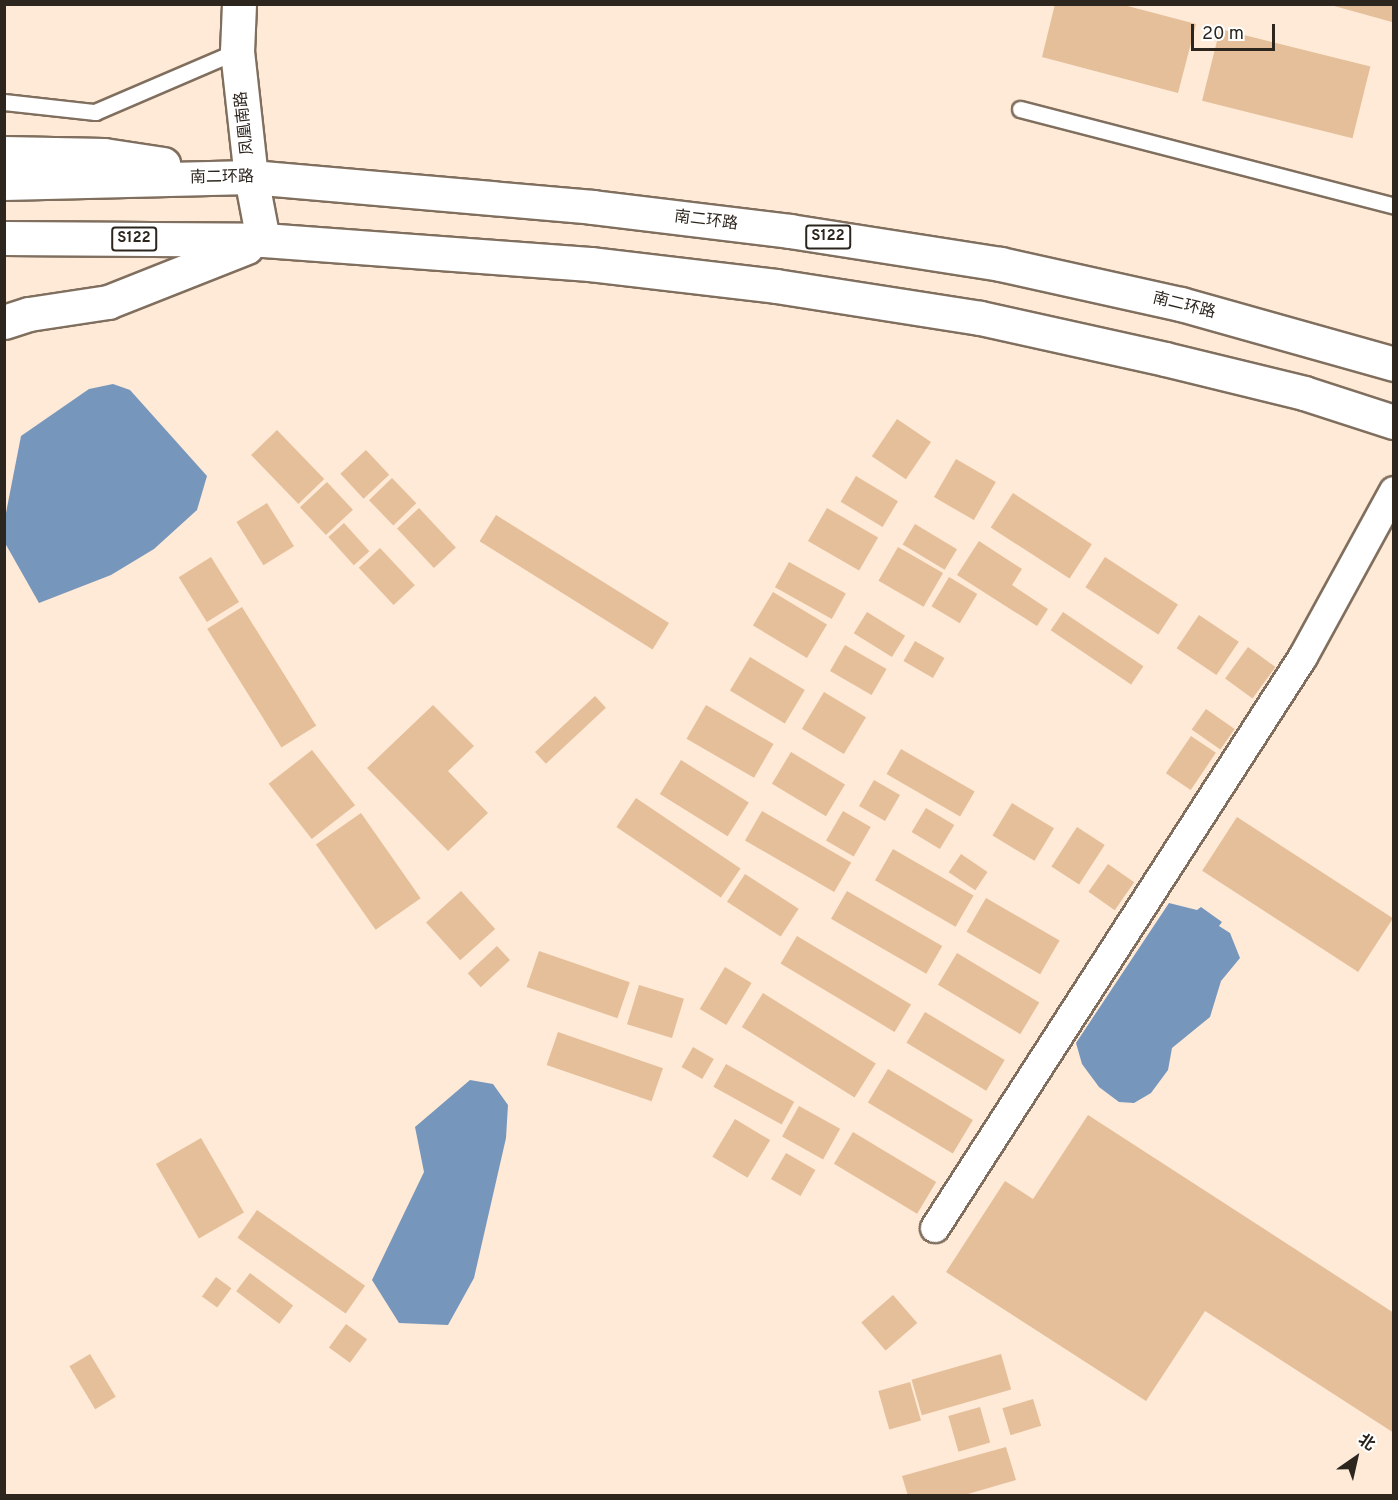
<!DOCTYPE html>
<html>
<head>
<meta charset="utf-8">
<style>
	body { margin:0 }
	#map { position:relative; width:1398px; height:1500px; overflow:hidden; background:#feead7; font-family:Overpass,"Noto Sans SC",sans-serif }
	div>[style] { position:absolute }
	.water>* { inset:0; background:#7796bc }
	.building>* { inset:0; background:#e5bf99; transform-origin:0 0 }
	.roads { filter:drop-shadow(2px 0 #806f5e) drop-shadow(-2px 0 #806f5e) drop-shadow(0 2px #806f5e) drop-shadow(0 -2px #806f5e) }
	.lane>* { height:15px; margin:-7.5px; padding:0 7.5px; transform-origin:7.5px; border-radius:7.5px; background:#fff }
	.street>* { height:28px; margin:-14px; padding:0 14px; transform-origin:14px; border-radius:14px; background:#fff }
	.secondary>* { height:33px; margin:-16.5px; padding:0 16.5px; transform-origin:16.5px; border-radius:16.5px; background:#fff }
	.primary>* { height:33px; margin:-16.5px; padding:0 16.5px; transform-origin:16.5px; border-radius:16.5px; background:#fff }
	span { translate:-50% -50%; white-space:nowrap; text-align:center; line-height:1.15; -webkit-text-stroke:5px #fff; paint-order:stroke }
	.shield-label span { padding:2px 4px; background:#fff; border:2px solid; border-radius:4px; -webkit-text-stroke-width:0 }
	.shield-label { font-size:15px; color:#2d261f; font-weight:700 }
	.street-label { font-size:16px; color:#2d261f }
	.frame { position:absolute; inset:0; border:6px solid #2d261f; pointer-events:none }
	.north { position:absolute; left:1326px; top:1428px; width:60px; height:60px; -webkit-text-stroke:4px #fff; paint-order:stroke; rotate:34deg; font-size:16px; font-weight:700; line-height:24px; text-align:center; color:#2d261f }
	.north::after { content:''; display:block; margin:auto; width:21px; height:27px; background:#2d261f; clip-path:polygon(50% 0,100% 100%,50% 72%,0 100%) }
	.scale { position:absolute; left:1191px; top:24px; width:84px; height:27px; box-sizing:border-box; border:3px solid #2d261f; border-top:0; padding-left:8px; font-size:18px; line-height:21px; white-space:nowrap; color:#2d261f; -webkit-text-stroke:4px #fff; paint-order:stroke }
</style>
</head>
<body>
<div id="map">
	<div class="water">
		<div style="clip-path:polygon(113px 384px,130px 390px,207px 476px,197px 510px,154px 549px,111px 575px,39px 603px,5px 543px,5px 518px,21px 436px,89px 389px)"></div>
		<div style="clip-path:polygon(1169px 903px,1197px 910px,1201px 907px,1222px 922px,1219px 926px,1230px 933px,1240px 958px,1221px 981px,1210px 1017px,1172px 1048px,1168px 1070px,1151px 1093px,1134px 1103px,1119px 1102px,1099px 1087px,1082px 1064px,1076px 1043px)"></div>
		<div style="clip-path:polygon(470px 1080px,493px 1084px,508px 1105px,506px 1138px,474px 1278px,448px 1325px,399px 1323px,372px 1280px,424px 1172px,415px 1127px)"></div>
	</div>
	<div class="building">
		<div style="clip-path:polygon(1055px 4px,1120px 4px,1196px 24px,1178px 93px,1042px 57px)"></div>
		<div style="clip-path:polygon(1327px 4px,1394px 4px,1394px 17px,1392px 22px)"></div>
		<div style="left:1220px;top:29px;width:155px;height:74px;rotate:14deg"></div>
		<div style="left:897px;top:419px;width:41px;height:45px;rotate:34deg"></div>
		<div style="left:277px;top:430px;width:68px;height:36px;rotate:46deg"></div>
		<div style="left:366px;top:450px;width:34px;height:35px;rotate:47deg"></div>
		<div style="left:956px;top:459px;width:46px;height:44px;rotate:30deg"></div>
		<div style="left:856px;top:476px;width:49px;height:30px;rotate:31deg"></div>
		<div style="left:392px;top:478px;width:35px;height:32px;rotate:46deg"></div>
		<div style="left:327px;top:482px;width:38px;height:37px;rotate:47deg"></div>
		<div style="left:1013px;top:493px;width:94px;height:41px;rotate:33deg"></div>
		<div style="left:267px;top:503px;width:51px;height:36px;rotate:58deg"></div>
		<div style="left:419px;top:508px;width:54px;height:30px;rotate:47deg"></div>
		<div style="left:827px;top:508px;width:59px;height:38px;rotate:30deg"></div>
		<div style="left:496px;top:515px;width:204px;height:31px;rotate:32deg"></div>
		<div style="left:344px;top:523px;width:38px;height:21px;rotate:48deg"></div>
		<div style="left:915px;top:524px;width:49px;height:24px;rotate:31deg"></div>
		<div style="clip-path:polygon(979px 541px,1022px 569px,1012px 585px,1048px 609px,1037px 626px,957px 575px)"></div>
		<div style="left:898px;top:547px;width:52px;height:39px;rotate:30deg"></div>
		<div style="left:380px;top:548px;width:51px;height:29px;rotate:47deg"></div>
		<div style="left:211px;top:557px;width:53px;height:38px;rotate:58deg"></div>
		<div style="left:1105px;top:557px;width:87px;height:36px;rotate:33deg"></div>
		<div style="left:789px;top:562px;width:65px;height:29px;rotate:29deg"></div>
		<div style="left:949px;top:577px;width:33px;height:34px;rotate:31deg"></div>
		<div style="left:773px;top:592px;width:63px;height:39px;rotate:31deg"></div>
		<div style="left:242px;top:607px;width:140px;height:41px;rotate:58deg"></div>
		<div style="left:867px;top:612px;width:45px;height:25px;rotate:32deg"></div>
		<div style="left:1063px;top:612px;width:97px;height:22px;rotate:34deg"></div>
		<div style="left:1199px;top:615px;width:48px;height:40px;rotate:34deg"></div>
		<div style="left:915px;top:641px;width:34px;height:23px;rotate:30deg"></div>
		<div style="left:845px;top:645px;width:48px;height:30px;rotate:30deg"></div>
		<div style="left:1248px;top:647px;width:34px;height:39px;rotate:36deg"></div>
		<div style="left:750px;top:657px;width:64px;height:39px;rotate:31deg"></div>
		<div style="left:824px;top:692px;width:49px;height:43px;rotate:31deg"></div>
		<div style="left:595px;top:696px;width:16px;height:82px;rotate:47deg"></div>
		<div style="clip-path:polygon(433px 705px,474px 746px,448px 771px,488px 813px,448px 851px,367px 768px)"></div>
		<div style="left:706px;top:705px;width:78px;height:39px;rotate:30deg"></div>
		<div style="left:1206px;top:709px;width:35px;height:25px;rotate:35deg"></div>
		<div style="left:1191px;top:736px;width:30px;height:45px;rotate:34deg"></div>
		<div style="left:901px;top:749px;width:85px;height:29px;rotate:30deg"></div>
		<div style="left:312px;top:750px;width:70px;height:55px;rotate:52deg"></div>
		<div style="left:791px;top:752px;width:63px;height:37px;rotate:31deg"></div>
		<div style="left:681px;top:760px;width:80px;height:40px;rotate:32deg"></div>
		<div style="left:874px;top:780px;width:30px;height:30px;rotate:30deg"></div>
		<div style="left:636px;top:798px;width:126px;height:35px;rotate:34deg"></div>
		<div style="left:1012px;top:803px;width:49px;height:38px;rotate:31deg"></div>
		<div style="left:926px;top:808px;width:33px;height:28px;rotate:31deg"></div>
		<div style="left:762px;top:811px;width:103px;height:34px;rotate:30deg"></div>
		<div style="left:843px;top:811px;width:32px;height:34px;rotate:30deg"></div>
		<div style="left:361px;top:813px;width:104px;height:55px;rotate:55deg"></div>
		<div style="left:1237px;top:817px;width:186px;height:64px;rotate:33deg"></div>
		<div style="left:1077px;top:827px;width:33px;height:47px;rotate:33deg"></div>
		<div style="left:893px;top:849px;width:93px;height:36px;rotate:30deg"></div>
		<div style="left:961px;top:854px;width:32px;height:22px;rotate:34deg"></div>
		<div style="left:1108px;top:864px;width:32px;height:34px;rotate:35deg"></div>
		<div style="left:745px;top:874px;width:64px;height:33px;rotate:33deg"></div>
		<div style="left:461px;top:891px;width:51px;height:47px;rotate:48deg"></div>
		<div style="left:847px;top:891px;width:110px;height:32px;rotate:30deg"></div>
		<div style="left:986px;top:898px;width:85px;height:39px;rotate:30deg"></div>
		<div style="left:797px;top:936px;width:133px;height:32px;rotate:31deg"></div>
		<div style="left:497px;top:946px;width:19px;height:40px;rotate:47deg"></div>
		<div style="left:539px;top:951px;width:96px;height:38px;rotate:19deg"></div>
		<div style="left:957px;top:953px;width:96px;height:37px;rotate:31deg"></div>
		<div style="left:725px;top:967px;width:31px;height:49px;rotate:31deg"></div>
		<div style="left:639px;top:985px;width:47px;height:41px;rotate:17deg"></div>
		<div style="left:763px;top:993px;width:133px;height:40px;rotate:32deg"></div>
		<div style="left:925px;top:1012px;width:93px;height:36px;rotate:31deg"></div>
		<div style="left:558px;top:1032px;width:111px;height:35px;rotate:19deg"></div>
		<div style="left:693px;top:1047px;width:24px;height:23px;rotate:30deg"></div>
		<div style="left:726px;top:1064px;width:78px;height:26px;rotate:29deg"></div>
		<div style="left:888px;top:1069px;width:99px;height:39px;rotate:31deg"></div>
		<div style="left:799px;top:1106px;width:47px;height:35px;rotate:29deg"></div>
		<div style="clip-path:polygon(1088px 1115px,1394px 1313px,1394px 1433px,1205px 1311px,1146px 1401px,946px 1272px,1005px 1181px,1033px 1199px)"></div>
		<div style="left:735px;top:1119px;width:41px;height:44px;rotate:31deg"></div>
		<div style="left:853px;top:1132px;width:97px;height:37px;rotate:31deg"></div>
		<div style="left:201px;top:1138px;width:86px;height:52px;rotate:60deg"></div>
		<div style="left:786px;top:1153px;width:34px;height:30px;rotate:30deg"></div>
		<div style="left:257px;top:1210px;width:132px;height:34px;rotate:35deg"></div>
		<div style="left:250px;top:1273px;width:54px;height:23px;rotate:37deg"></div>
		<div style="left:216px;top:1277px;width:19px;height:24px;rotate:36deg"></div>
		<div style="left:893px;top:1295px;width:37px;height:42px;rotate:49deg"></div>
		<div style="left:346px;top:1324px;width:26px;height:29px;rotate:36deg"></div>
		<div style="left:90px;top:1354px;width:50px;height:24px;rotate:59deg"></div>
		<div style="left:1001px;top:1354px;width:37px;height:93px;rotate:74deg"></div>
		<div style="left:910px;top:1382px;width:40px;height:33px;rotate:74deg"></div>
		<div style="left:1033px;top:1399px;width:28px;height:32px;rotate:73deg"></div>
		<div style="left:980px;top:1407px;width:37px;height:33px;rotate:74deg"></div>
		<div style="clip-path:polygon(1006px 1447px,1016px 1480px,961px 1496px,908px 1496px,902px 1476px)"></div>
	</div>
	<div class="roads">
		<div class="lane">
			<div style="left:4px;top:102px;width:92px;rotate:6.3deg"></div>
			<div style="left:95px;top:112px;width:155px;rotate:-23.2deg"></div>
			<div style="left:1020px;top:109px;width:386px;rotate:14.5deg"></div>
		</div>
		<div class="street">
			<div style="left:935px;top:1228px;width:679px;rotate:-57.2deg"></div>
			<div style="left:1303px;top:657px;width:189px;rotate:-61.3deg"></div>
		</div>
		<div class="secondary">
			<div style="left:239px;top:4px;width:47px;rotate:92.4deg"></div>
			<div style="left:237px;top:51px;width:127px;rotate:83.7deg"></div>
			<div style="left:251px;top:177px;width:64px;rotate:79.2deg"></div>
		</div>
		<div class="primary">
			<div style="left:4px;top:153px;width:100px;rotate:1.1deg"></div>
			<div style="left:104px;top:155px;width:60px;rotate:8.7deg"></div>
			<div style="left:4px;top:183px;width:247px;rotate:-1.4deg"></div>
			<div style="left:251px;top:177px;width:343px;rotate:5deg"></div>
			<div style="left:593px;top:207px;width:198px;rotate:6.9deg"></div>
			<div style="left:790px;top:231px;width:213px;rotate:8.9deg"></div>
			<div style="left:1000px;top:264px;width:185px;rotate:12.5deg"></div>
			<div style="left:1181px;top:304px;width:221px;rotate:15.7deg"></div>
			<div style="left:4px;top:238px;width:259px;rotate:0.4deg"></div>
			<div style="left:263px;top:240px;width:328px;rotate:4.2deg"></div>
			<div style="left:590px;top:264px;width:187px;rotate:6.7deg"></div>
			<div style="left:776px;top:286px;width:206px;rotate:8.9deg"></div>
			<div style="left:980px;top:318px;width:189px;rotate:12.5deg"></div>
			<div style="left:1165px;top:359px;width:143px;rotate:13.7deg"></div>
			<div style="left:1304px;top:393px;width:95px;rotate:17.9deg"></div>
			<div style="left:4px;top:322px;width:26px;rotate:-18deg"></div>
			<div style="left:29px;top:314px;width:80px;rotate:-8.6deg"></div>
			<div style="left:108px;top:302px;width:149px;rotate:-21.6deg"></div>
		</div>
	</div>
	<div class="shield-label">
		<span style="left:828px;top:237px">S122</span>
		<span style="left:134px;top:239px">S122</span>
	</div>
	<div class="street-label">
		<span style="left:245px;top:123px;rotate:-96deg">凤凰南路</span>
		<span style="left:222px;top:178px;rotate:-1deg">南二环路</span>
		<span style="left:706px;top:221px;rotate:7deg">南二环路</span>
		<span style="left:1184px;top:306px;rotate:14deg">南二环路</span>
	</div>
	<div class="frame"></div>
	<div class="north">北</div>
	<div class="scale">20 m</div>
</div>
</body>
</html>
